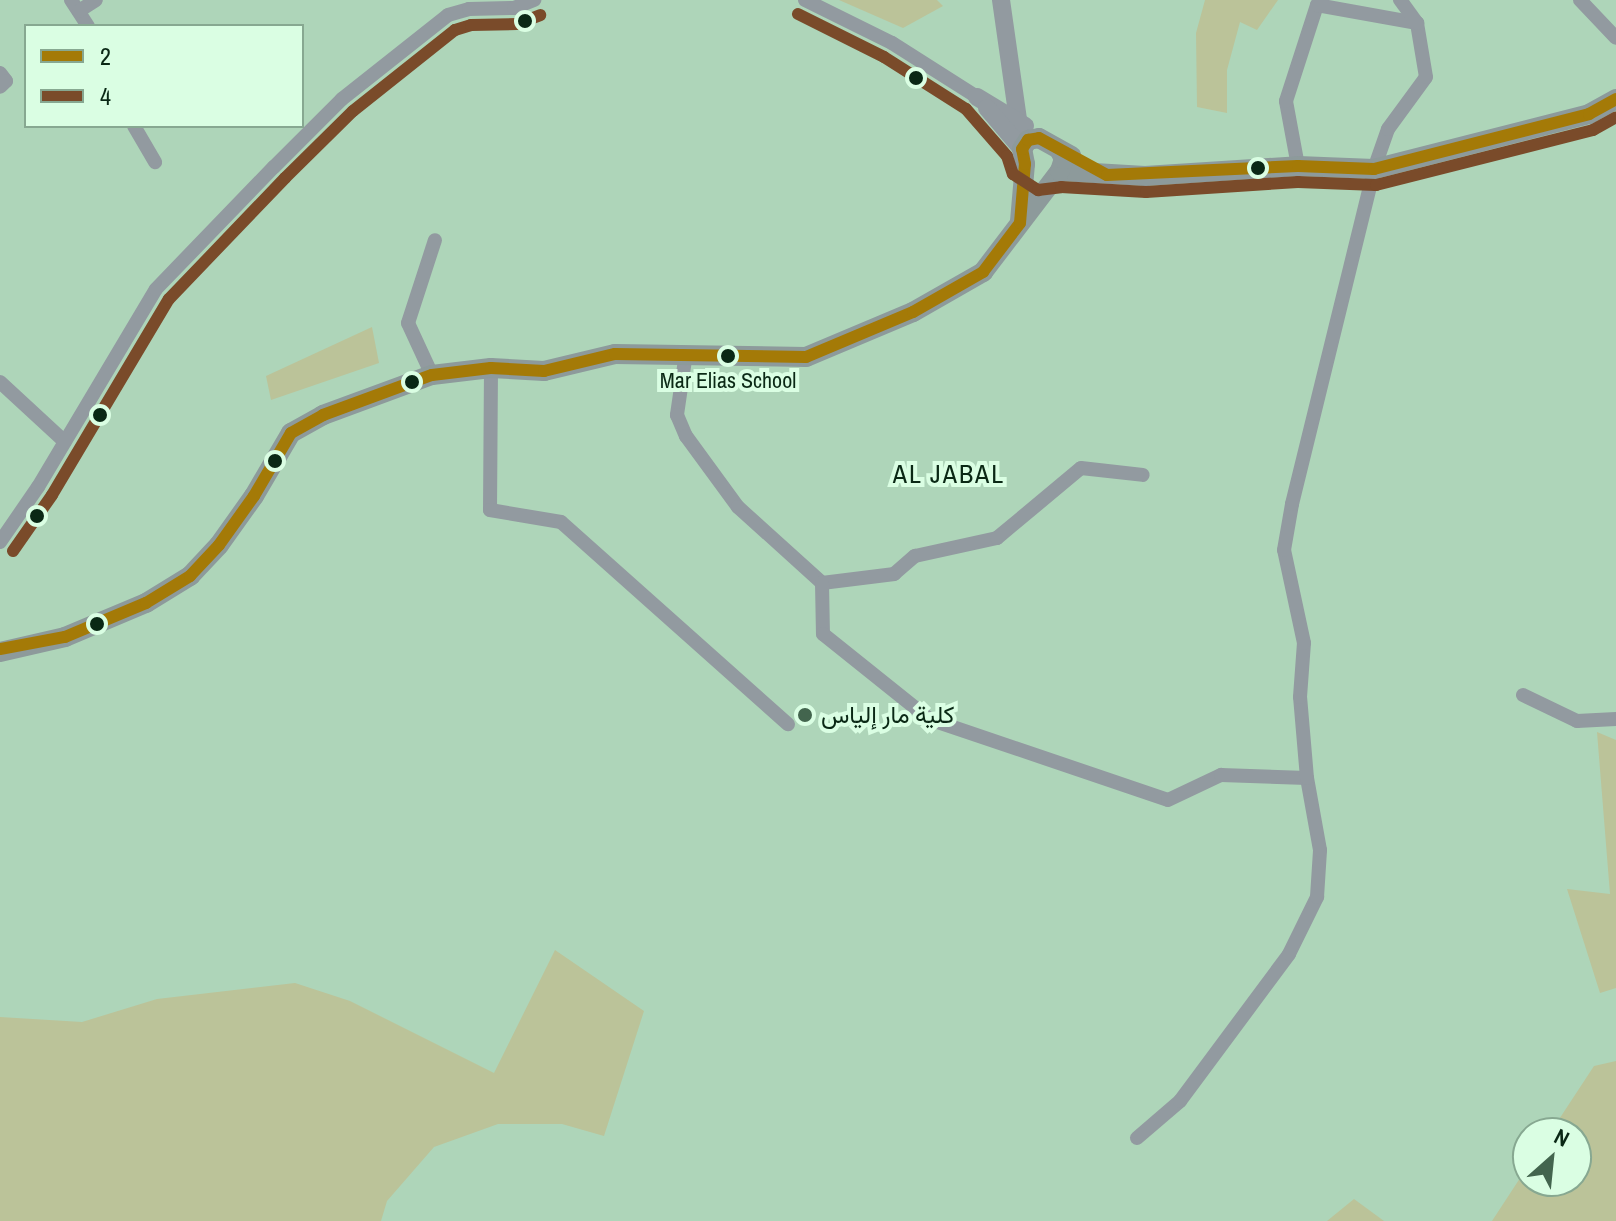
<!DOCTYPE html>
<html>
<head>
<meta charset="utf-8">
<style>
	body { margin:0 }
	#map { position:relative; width:1616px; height:1221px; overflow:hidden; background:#aed5b9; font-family:"Archivo Narrow",Vazirmatn,sans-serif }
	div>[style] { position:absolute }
	.green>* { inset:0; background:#bbc399 }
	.minor>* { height:14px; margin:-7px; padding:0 7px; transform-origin:7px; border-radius:7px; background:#929aa0 }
	.tertiary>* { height:18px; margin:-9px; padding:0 9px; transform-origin:9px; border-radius:9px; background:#929aa0 }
	.secondary>* { height:20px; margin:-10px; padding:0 10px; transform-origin:10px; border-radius:10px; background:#8d9a9b }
	.bus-1>* { height:12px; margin:-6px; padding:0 6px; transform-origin:6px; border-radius:6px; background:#a47a07 }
	.bus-2>* { height:12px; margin:-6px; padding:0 6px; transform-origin:6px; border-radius:6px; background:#7a4b2a }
	.dots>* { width:22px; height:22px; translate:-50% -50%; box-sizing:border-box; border:4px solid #dafee3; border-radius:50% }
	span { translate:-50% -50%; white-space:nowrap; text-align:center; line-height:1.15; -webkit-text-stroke:8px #dafee3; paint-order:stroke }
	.bus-label { font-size:22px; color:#0a2815 }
	.poi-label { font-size:24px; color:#0a2815 }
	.left { translate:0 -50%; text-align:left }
	.neighbourhood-label { font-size:26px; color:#0a2815; letter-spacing:2px }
	.legend { position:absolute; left:24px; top:24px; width:280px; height:104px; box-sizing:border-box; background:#dafee3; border:2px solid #87a891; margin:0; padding:10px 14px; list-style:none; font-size:24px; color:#0a2815 }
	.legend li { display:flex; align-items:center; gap:16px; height:40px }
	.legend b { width:40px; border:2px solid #87a891 }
	.north { position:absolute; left:1512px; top:1117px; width:80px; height:80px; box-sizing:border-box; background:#dafee3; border:2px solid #87a891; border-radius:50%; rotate:27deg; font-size:22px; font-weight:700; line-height:32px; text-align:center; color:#0a2815 }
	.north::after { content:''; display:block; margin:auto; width:28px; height:36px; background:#43654e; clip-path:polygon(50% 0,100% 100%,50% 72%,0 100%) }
</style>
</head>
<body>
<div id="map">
	<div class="green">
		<div style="clip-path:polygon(839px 0,937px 0,943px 6px,903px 28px)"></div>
		<div style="clip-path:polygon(1205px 0,1278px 0,1257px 30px,1240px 22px,1227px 70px,1227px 113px,1197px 107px,1196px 33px)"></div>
		<div style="clip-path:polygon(372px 327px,379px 363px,271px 400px,266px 376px)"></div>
		<div style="clip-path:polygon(1597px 732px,1616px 740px,1616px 988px,1600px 993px,1567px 889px,1610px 894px)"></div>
		<div style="clip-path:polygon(555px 950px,644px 1011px,604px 1136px,562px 1124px,498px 1124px,434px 1147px,387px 1201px,381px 1221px,0 1221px,0 1017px,82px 1022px,157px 999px,295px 983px,350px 1001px,494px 1073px)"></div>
		<div style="clip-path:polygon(1616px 1061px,1616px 1221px,1492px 1221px,1528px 1166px,1528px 1181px,1576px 1181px,1576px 1133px,1550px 1133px,1594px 1066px)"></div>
		<div style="clip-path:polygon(1354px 1199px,1384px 1221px,1327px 1221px)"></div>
	</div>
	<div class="minor">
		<div style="left:71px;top:0;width:31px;rotate:57deg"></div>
		<div style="left:805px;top:0;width:97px;rotate:26.3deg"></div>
		<div style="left:892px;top:43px;width:101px;rotate:32.4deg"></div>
		<div style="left:1580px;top:0;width:52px;rotate:46.5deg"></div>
		<div style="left:79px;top:11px;width:20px;rotate:-33deg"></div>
		<div style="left:0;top:73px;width:10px;rotate:53deg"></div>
		<div style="left:6px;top:81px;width:8px;rotate:135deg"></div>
		<div style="left:134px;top:126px;width:42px;rotate:59.7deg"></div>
		<div style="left:1298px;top:166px;width:66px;rotate:-100.5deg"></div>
		<div style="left:1286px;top:101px;width:101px;rotate:-72.1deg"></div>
		<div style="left:1317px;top:5px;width:102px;rotate:10.2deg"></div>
		<div style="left:686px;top:353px;width:63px;rotate:98.3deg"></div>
		<div style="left:677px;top:415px;width:23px;rotate:67deg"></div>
		<div style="left:686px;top:436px;width:88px;rotate:53.8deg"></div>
		<div style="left:738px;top:507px;width:113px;rotate:42.1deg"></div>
		<div style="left:822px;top:583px;width:73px;rotate:-7.1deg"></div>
		<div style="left:894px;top:574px;width:28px;rotate:-41deg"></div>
		<div style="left:915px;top:556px;width:84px;rotate:-12.4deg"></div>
		<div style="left:997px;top:538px;width:109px;rotate:-39.8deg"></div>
		<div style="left:1081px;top:468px;width:62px;rotate:6.4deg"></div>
		<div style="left:491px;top:368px;width:142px;rotate:90.4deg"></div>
		<div style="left:490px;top:510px;width:72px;rotate:9.6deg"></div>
		<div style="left:561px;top:522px;width:304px;rotate:41.7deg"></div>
		<div style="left:432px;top:375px;width:57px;rotate:-114.8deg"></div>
		<div style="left:408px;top:323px;width:87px;rotate:-72deg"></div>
		<div style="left:0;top:382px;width:88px;rotate:42.7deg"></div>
		<div style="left:0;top:542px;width:67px;rotate:-55.4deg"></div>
		<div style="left:38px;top:487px;width:230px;rotate:-59.2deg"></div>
		<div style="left:156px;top:289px;width:170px;rotate:-46deg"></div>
		<div style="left:274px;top:167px;width:96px;rotate:-45deg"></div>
		<div style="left:342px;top:99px;width:135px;rotate:-38.4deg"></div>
		<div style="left:448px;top:15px;width:22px;rotate:-16deg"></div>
		<div style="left:469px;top:9px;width:45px;rotate:-1.3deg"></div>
		<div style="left:514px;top:8px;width:22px;rotate:-22deg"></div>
		<div style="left:822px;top:583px;width:51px;rotate:88.9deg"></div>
		<div style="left:823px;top:634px;width:136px;rotate:38.7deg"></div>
		<div style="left:929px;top:719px;width:252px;rotate:18.7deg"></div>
		<div style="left:1168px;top:800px;width:59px;rotate:-25.3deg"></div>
		<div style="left:1221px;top:775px;width:86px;rotate:2deg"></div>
		<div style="left:1523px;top:695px;width:60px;rotate:25.7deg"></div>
		<div style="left:1577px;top:721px;width:39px;rotate:-3deg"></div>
		<div style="left:1137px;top:1138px;width:57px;rotate:-40.7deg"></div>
		<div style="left:1180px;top:1101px;width:183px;rotate:-53.4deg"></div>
		<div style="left:1289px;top:954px;width:64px;rotate:-63.8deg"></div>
		<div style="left:1317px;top:897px;width:47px;rotate:-86.3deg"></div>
		<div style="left:1320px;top:850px;width:73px;rotate:-100.2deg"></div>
		<div style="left:1307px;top:778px;width:81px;rotate:-94.9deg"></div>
		<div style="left:1300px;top:697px;width:54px;rotate:-85.8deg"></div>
		<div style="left:1304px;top:643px;width:95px;rotate:-102.1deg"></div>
		<div style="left:1284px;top:550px;width:47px;rotate:-80.1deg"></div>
		<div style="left:1292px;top:504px;width:345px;rotate:-76.2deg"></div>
		<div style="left:1374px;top:169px;width:42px;rotate:-70.7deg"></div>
		<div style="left:1388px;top:129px;width:64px;rotate:-53.8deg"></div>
		<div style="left:1426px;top:77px;width:55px;rotate:-99.5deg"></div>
		<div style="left:1417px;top:23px;width:29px;rotate:-126deg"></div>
	</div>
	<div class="tertiary">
		<div style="left:1001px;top:0;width:121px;rotate:81.9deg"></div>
		<div style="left:977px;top:97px;width:56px;rotate:31.1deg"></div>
		<div style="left:987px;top:108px;width:54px;rotate:49.5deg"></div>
	</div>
	<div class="secondary">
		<div style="left:1060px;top:171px;width:85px;rotate:3.4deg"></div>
		<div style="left:1145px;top:176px;width:153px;rotate:-3.7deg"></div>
		<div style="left:1298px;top:166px;width:76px;rotate:2.3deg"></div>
		<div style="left:1374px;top:169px;width:222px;rotate:-14.3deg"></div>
		<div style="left:1589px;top:114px;width:31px;rotate:-29deg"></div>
		<div style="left:1020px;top:221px;width:57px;rotate:-85deg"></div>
		<div style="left:1025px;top:164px;width:15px;rotate:-101deg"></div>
		<div style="left:1022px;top:149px;width:11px;rotate:-56deg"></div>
		<div style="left:1028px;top:140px;width:11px;rotate:-10deg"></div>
		<div style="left:1039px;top:138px;width:37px;rotate:29deg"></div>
		<div style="left:0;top:652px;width:67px;rotate:-13deg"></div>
		<div style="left:65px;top:637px;width:88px;rotate:-22.8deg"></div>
		<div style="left:146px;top:603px;width:52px;rotate:-31.5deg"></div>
		<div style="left:190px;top:576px;width:42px;rotate:-46.9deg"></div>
		<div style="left:219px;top:545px;width:60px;rotate:-54.5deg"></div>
		<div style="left:254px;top:496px;width:73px;rotate:-59.6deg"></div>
		<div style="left:291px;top:433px;width:37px;rotate:-29deg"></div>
		<div style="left:323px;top:415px;width:116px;rotate:-20.2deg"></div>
		<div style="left:432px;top:375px;width:59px;rotate:-6.8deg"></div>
		<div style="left:491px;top:368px;width:53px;rotate:3.2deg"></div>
		<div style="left:544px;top:371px;width:73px;rotate:-13.5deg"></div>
		<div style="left:615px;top:354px;width:191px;rotate:0.9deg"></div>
		<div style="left:806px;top:357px;width:116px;rotate:-22.8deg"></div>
		<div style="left:913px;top:312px;width:81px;rotate:-29.7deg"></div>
		<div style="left:983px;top:272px;width:127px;rotate:-52.7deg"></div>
		<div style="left:1060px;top:171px;width:13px;rotate:-72deg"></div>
		<div style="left:1064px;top:159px;width:9px;rotate:-117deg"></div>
	</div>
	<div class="bus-1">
		<div style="left:0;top:649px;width:66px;rotate:-10.5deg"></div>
		<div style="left:65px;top:637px;width:88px;rotate:-22.8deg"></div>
		<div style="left:146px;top:603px;width:52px;rotate:-31.5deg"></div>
		<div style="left:190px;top:576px;width:42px;rotate:-46.9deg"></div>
		<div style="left:219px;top:545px;width:60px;rotate:-54.5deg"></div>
		<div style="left:254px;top:496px;width:73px;rotate:-59.6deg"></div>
		<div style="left:291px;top:433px;width:37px;rotate:-29deg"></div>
		<div style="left:323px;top:415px;width:116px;rotate:-20.2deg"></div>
		<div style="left:432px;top:375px;width:59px;rotate:-6.8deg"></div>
		<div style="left:491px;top:368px;width:53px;rotate:3.2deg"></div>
		<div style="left:544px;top:371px;width:73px;rotate:-13.5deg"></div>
		<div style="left:615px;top:354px;width:191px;rotate:0.9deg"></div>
		<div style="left:806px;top:357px;width:116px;rotate:-22.8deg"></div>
		<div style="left:913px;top:312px;width:81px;rotate:-29.7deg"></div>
		<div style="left:983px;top:272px;width:61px;rotate:-52.9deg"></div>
		<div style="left:1020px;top:223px;width:59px;rotate:-85.2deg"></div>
		<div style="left:1025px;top:164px;width:15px;rotate:-101deg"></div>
		<div style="left:1022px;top:149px;width:11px;rotate:-56deg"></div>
		<div style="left:1028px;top:140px;width:11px;rotate:-10deg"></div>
		<div style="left:1039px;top:138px;width:77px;rotate:28.6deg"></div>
		<div style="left:1107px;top:175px;width:191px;rotate:-2.7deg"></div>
		<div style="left:1298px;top:166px;width:76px;rotate:2.3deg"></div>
		<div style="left:1374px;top:169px;width:222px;rotate:-14.3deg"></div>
		<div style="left:1589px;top:114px;width:31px;rotate:-29deg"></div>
	</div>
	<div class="bus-2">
		<div style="left:798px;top:14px;width:96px;rotate:26.6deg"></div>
		<div style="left:884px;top:57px;width:97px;rotate:32.4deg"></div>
		<div style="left:966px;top:109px;width:62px;rotate:48.9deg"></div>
		<div style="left:1007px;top:156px;width:19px;rotate:72deg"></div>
		<div style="left:1013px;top:174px;width:30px;rotate:33deg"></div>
		<div style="left:1038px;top:190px;width:23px;rotate:-7deg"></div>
		<div style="left:1061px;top:187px;width:85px;rotate:3.4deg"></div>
		<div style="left:1146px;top:192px;width:152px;rotate:-3.8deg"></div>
		<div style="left:1298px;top:182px;width:78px;rotate:2.2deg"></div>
		<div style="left:1376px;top:185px;width:224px;rotate:-14.2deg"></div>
		<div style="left:1593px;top:130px;width:26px;rotate:-29deg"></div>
		<div style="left:13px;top:551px;width:68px;rotate:-55.1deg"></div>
		<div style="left:52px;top:495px;width:228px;rotate:-59.2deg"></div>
		<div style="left:169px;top:299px;width:168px;rotate:-46.2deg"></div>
		<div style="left:285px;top:178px;width:95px;rotate:-44.6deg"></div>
		<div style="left:353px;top:111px;width:130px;rotate:-38.5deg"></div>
		<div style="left:455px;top:30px;width:17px;rotate:-17deg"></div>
		<div style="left:471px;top:25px;width:46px;rotate:-1.2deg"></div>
		<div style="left:517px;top:24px;width:25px;rotate:-21deg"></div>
	</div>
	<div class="dots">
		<div style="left:525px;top:21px;background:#0a2815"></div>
		<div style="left:916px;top:78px;background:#0a2815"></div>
		<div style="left:1258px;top:168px;background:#0a2815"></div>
		<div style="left:728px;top:356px;background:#0a2815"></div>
		<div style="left:412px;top:382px;background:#0a2815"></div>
		<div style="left:100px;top:415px;background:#0a2815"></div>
		<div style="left:275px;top:461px;background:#0a2815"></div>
		<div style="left:37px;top:516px;background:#0a2815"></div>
		<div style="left:97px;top:624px;background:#0a2815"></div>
		<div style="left:805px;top:715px;background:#43654e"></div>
	</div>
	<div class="bus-label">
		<span style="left:728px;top:381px">Mar Elias School</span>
	</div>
	<div class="poi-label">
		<span class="left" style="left:821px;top:715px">كلية مار إلياس</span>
	</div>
	<div class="neighbourhood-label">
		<span style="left:949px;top:474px">AL JABAL</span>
	</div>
	<ul class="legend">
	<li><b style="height:10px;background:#a47a07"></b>2</li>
	<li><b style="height:10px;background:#7a4b2a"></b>4</li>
	</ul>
	<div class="north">N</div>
</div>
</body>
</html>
